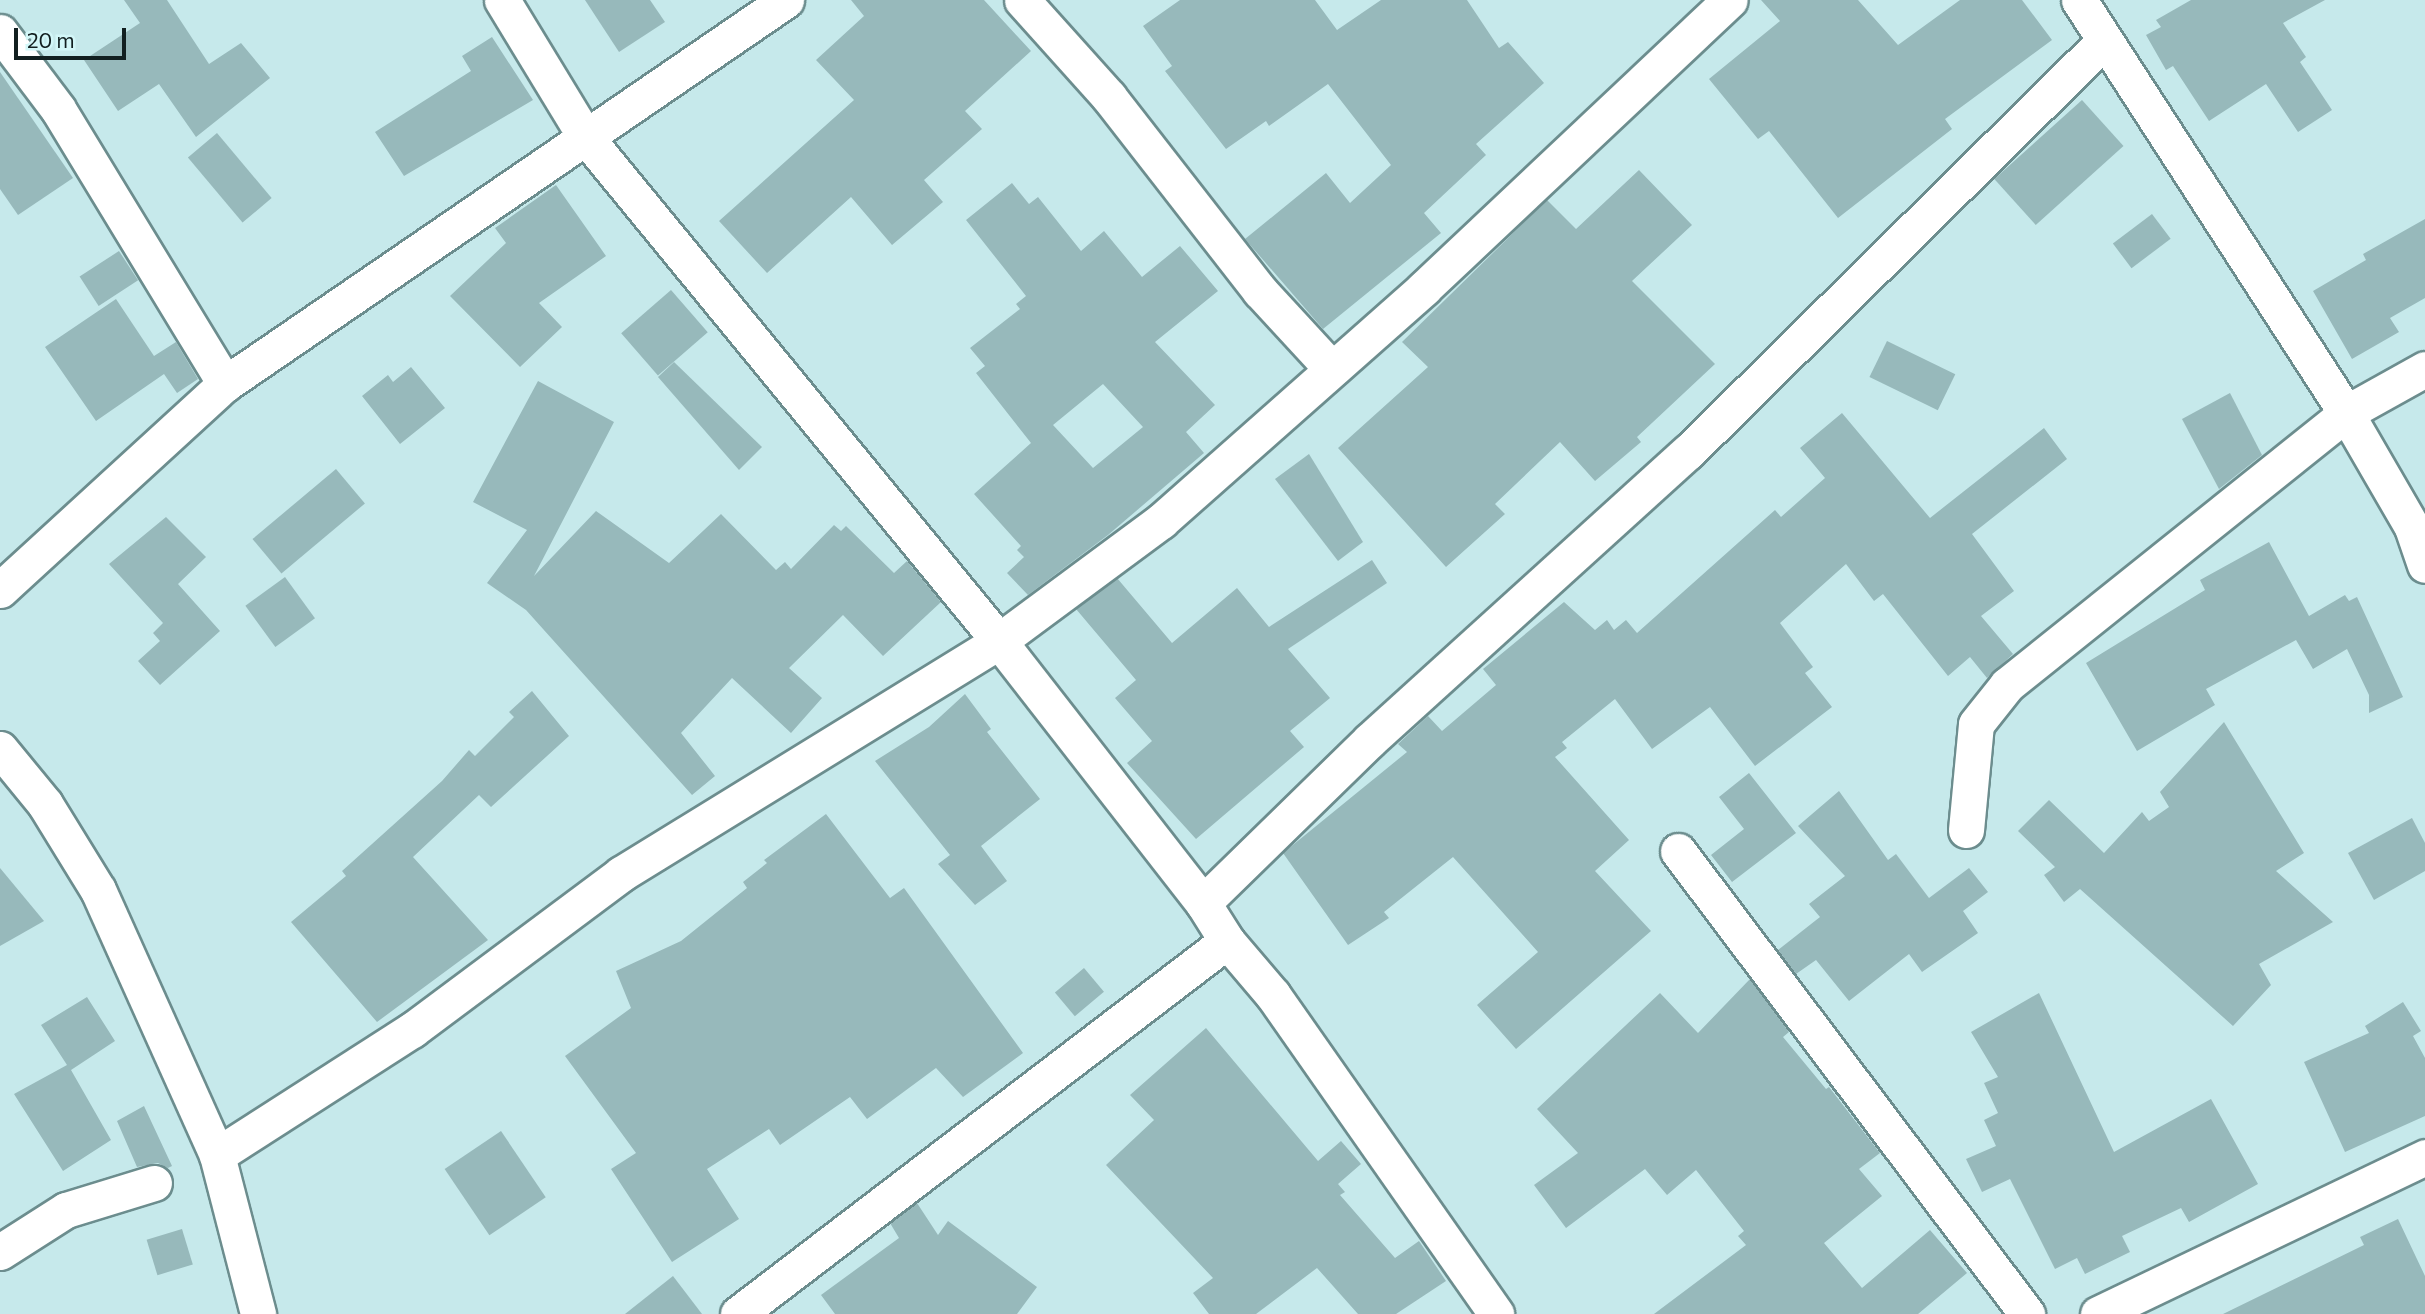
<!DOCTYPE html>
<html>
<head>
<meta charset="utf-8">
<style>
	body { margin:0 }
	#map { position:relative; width:2425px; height:1314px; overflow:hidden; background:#c6e9eb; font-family:Commissioner,sans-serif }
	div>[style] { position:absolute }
	.building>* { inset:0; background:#97b9bb; transform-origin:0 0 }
	.roads { filter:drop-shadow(2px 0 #6c8d8e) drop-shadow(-2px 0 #6c8d8e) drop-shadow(0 2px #6c8d8e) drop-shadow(0 -2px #6c8d8e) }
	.minor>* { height:35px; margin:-17.5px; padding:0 17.5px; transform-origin:17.5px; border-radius:17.5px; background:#fff }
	span { translate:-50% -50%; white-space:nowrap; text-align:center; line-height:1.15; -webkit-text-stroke:5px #d3f7f8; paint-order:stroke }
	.scale { position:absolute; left:14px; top:28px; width:112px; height:32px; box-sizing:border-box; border:4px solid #121f20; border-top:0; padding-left:9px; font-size:21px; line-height:24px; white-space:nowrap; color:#121f20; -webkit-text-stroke:5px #d3f7f8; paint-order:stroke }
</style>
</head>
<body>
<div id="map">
	<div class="building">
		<div style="clip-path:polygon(124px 0,167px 0,209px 64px,241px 43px,270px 78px,196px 137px,159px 84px,118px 111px,84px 60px,140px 23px)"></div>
		<div style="clip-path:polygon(585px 0,650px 0,665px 22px,619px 52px)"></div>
		<div style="clip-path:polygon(851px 0,984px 0,1031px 51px,965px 111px,982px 129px,924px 180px,943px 202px,892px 245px,851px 197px,767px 273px,719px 221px,854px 100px,816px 60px,864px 16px)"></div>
		<div style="clip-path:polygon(1180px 0,1315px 0,1337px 30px,1381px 0,1467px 0,1499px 48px,1508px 42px,1544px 83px,1476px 144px,1486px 155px,1424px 213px,1441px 233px,1323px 329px,1245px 239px,1326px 173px,1350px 203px,1391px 165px,1328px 84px,1269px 126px,1266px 121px,1226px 149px,1165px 71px,1172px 66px,1143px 26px)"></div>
		<div style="clip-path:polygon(1761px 0,1858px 0,1898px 45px,1960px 0,2022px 0,2052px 40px,1945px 119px,1952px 129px,1838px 218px,1769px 131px,1758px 139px,1709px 79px,1780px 21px)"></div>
		<div style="clip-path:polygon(2191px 0,2325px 0,2283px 23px,2306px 57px,2300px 62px,2332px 110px,2298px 132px,2266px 84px,2209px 121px,2173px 66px,2166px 70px,2146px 35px,2161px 27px,2156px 20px)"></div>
		<div style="clip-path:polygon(492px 37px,533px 100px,404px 176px,375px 132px,471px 71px,462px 56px)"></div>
		<div style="clip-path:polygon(0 72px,73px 178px,18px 215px,0 189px)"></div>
		<div style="left:2082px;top:100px;width:62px;height:118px;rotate:48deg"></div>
		<div style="left:217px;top:133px;width:85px;height:38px;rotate:50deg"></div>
		<div style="clip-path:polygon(1639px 170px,1692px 225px,1632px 281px,1715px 364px,1637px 437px,1641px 442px,1595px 481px,1560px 442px,1495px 504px,1505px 514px,1446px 567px,1338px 448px,1428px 367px,1402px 342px,1547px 200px,1576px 229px)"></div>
		<div style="clip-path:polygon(evenodd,1012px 183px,1029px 204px,1038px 197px,1081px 251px,1104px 231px,1142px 277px,1180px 246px,1218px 291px,1155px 342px,1215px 405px,1186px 432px,1204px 453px,1108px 535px,1028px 595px,1007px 573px,1024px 557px,1017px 550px,1021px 546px,974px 494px,1031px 443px,976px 373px,985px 366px,970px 348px,1020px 309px,1016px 304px,1026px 296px,966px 220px,1012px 183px,1103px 384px,1143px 427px,1093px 468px,1053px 425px,1103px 384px)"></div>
		<div style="clip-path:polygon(556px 185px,606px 256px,539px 303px,562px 327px,520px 367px,450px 296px,506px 243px,495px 228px)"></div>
		<div style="left:2152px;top:214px;width:31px;height:49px;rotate:53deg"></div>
		<div style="clip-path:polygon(2425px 219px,2425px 298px,2390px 318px,2399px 332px,2352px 359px,2313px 291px,2366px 260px,2363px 254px)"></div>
		<div style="left:119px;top:251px;width:35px;height:47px;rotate:57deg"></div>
		<div style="left:671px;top:290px;width:56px;height:66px;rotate:49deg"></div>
		<div style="clip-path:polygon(116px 299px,154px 356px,176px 342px,198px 379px,177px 393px,164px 374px,96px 421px,45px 347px)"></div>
		<div style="left:1887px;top:341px;width:76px;height:40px;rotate:26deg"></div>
		<div style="clip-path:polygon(674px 362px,762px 447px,739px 470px,658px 377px)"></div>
		<div style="clip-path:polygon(411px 367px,445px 408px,400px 444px,362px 396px,388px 375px,393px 382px)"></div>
		<div style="clip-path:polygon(538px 381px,614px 422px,534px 576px,596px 511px,669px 563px,721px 514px,776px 570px,785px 562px,791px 569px,834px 525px,841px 531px,846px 526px,894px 573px,907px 561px,941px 602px,883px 656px,843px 615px,789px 668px,822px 698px,791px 733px,732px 678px,681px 733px,715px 776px,692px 795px,526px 610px,487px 583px,527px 530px,473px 502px)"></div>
		<div style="clip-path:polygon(2230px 393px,2262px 455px,2219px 489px,2182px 419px)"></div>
		<div style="clip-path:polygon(1842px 413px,1930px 518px,2044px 428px,2067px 459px,1972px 534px,2014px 591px,1981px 616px,2013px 654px,1987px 678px,1970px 657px,1948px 676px,1883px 594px,1874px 601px,1846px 564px,1780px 623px,1813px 667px,1805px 673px,1832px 707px,1755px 766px,1710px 707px,1652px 749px,1615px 699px,1562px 742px,1567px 748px,1555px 757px,1629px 840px,1595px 871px,1651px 931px,1516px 1049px,1477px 1005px,1538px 952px,1453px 857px,1384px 912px,1389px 918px,1348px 945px,1283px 853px,1407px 752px,1398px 744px,1428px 716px,1442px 731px,1496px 685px,1483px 669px,1564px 602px,1595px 630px,1607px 620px,1614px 630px,1626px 620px,1637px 633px,1775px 510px,1781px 517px,1825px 478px,1800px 448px)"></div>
		<div style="clip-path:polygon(1309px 454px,1363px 542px,1338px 561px,1275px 479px)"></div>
		<div style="left:336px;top:469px;width:45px;height:109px;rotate:50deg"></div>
		<div style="clip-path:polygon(166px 517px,206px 557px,178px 584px,220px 631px,160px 685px,138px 661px,160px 641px,153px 633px,163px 623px,109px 564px)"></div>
		<div style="clip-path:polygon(2269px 542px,2309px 616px,2345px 595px,2349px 601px,2357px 597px,2403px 697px,2369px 713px,2369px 695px,2347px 649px,2313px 669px,2296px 640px,2206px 689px,2215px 705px,2137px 751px,2086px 663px,2205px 590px,2200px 580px)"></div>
		<div style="clip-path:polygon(1372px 560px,1387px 583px,1288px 649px,1330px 698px,1290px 731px,1304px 747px,1196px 839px,1127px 763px,1152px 741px,1115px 698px,1136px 680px,1076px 609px,1117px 578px,1172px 643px,1237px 588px,1269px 627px)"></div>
		<div style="left:285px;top:577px;width:51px;height:49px;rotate:54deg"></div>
		<div style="clip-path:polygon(532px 691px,569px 736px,491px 807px,479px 795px,413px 857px,488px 940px,377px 1022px,291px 922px,346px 876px,342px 871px,442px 781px,469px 750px,475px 756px,514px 717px,509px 712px)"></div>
		<div style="clip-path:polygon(965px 694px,991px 729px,987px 732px,1040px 799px,981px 846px,1007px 881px,975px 905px,938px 864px,950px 855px,875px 761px,929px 727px)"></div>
		<div style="clip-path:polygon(2224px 722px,2304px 853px,2276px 871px,2333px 922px,2259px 964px,2271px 985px,2233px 1026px,2080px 889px,2064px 902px,2044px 875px,2055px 867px,2018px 831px,2049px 800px,2104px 853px,2142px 812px,2149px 821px,2169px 807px,2160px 792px)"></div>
		<div style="clip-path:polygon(1749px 773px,1796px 833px,1732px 882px,1711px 855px,1744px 829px,1719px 797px)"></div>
		<div style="clip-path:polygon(1839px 791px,1888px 860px,1896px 854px,1929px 898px,1969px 868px,1988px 892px,1963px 911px,1978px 933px,1922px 972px,1909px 954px,1849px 1001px,1816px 960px,1796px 974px,1778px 950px,1820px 917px,1809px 904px,1845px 876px,1798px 826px)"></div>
		<div style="clip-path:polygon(826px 814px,890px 898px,904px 888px,1023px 1053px,963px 1097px,936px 1068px,867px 1119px,850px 1097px,780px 1145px,769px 1129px,707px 1169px,739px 1219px,672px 1262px,611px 1169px,636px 1153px,565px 1056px,631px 1008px,616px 971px,681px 941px,747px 888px,743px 882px,767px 863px,764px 860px)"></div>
		<div style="clip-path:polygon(2412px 818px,2425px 843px,2425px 871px,2374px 900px,2348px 853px)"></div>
		<div style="clip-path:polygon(0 868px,44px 921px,0 946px)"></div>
		<div style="left:1084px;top:968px;width:31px;height:38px;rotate:50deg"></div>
		<div style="clip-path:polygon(1750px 979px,1789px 1032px,1783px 1037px,1826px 1089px,1829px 1087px,1880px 1153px,1859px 1169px,1882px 1196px,1824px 1243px,1862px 1288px,1930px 1230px,1967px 1273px,1918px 1314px,1654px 1314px,1746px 1245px,1738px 1236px,1744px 1231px,1696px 1170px,1667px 1195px,1645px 1169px,1566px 1228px,1534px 1185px,1578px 1153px,1537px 1109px,1660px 993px,1698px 1033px)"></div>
		<div style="clip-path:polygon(2039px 993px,2114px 1152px,2211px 1099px,2258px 1184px,2189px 1222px,2181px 1208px,2122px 1236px,2130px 1252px,2085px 1274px,2077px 1258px,2055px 1269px,2010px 1179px,1982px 1192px,1966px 1159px,1996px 1146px,1984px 1120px,1998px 1113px,1984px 1083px,1998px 1077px,1971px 1032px)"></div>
		<div style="clip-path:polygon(87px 997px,115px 1041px,71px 1070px,111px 1140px,63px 1171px,14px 1094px,67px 1065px,41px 1025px)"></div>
		<div style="clip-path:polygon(2403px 1002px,2421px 1031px,2413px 1036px,2425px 1058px,2425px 1116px,2345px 1152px,2304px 1062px,2369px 1033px,2365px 1026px)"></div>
		<div style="clip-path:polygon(1206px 1028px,1318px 1161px,1341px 1141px,1361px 1164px,1338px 1184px,1345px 1192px,1340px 1195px,1395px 1258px,1419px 1241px,1446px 1281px,1396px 1314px,1358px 1314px,1317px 1268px,1256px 1314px,1209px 1314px,1193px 1293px,1213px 1278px,1106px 1165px,1154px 1120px,1130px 1095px)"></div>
		<div style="clip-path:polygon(144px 1106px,172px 1166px,168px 1168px,158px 1163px,137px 1167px,117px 1121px)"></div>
		<div style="left:501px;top:1131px;width:80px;height:68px;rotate:56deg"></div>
		<div style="clip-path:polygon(917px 1203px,938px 1235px,948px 1221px,1037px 1287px,1017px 1314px,835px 1314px,821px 1295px,899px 1238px,890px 1223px)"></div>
		<div style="clip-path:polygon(2398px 1219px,2425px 1276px,2425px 1314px,2223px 1314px,2364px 1245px,2360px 1237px)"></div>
		<div style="left:182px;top:1229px;width:37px;height:37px;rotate:73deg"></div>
		<div style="clip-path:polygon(673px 1276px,702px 1314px,625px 1314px)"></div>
	</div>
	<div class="roads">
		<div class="minor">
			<div style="left:502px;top:0;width:158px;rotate:58.7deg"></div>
			<div style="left:584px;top:135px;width:654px;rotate:50.64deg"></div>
			<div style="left:999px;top:641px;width:332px;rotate:52.1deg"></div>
			<div style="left:1203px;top:903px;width:45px;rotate:57.7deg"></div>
			<div style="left:1227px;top:941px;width:71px;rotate:49.6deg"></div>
			<div style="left:1273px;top:995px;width:389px;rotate:55deg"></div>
			<div style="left:1022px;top:0;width:130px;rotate:48.1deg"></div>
			<div style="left:1109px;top:97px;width:246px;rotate:52.1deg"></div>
			<div style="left:1260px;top:291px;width:106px;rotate:47.3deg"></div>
			<div style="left:2079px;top:0;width:492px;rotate:57.1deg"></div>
			<div style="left:2346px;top:413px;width:132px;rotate:59.9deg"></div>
			<div style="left:2412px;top:527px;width:40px;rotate:71.1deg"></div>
			<div style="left:0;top:32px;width:96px;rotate:53deg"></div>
			<div style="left:58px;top:109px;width:322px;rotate:58.7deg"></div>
			<div style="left:0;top:590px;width:305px;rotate:-42.5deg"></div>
			<div style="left:225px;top:384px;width:680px;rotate:-34.39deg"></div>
			<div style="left:0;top:749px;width:71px;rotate:50.7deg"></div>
			<div style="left:45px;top:804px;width:101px;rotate:58.4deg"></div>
			<div style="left:98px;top:890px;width:290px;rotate:65.8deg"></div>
			<div style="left:217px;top:1155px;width:164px;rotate:75.5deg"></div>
			<div style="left:1966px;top:830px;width:106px;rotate:-84.6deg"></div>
			<div style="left:1976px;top:724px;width:50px;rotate:-51.5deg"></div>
			<div style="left:2007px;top:685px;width:435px;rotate:-38.7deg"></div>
			<div style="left:2346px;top:413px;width:90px;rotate:-29.1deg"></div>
			<div style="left:1678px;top:851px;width:580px;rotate:52.99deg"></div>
			<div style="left:1203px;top:903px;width:233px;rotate:-44.3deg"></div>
			<div style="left:1370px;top:740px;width:429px;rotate:-42.2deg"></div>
			<div style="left:1688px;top:452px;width:585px;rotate:-44.65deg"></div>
			<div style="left:217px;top:1155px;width:232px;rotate:-32.7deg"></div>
			<div style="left:412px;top:1030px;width:261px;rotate:-36.7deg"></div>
			<div style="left:621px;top:874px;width:444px;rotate:-31.6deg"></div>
			<div style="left:999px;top:641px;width:202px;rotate:-36.5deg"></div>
			<div style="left:1161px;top:521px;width:351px;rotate:-41.5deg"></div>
			<div style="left:1424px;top:288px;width:420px;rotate:-43.3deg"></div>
			<div style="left:0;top:1252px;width:78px;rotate:-32.5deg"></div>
			<div style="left:66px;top:1210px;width:92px;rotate:-17.1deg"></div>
			<div style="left:738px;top:1314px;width:615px;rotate:-37.34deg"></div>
			<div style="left:2098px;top:1314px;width:363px;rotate:-25.6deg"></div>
		</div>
	</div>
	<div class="scale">20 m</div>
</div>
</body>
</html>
